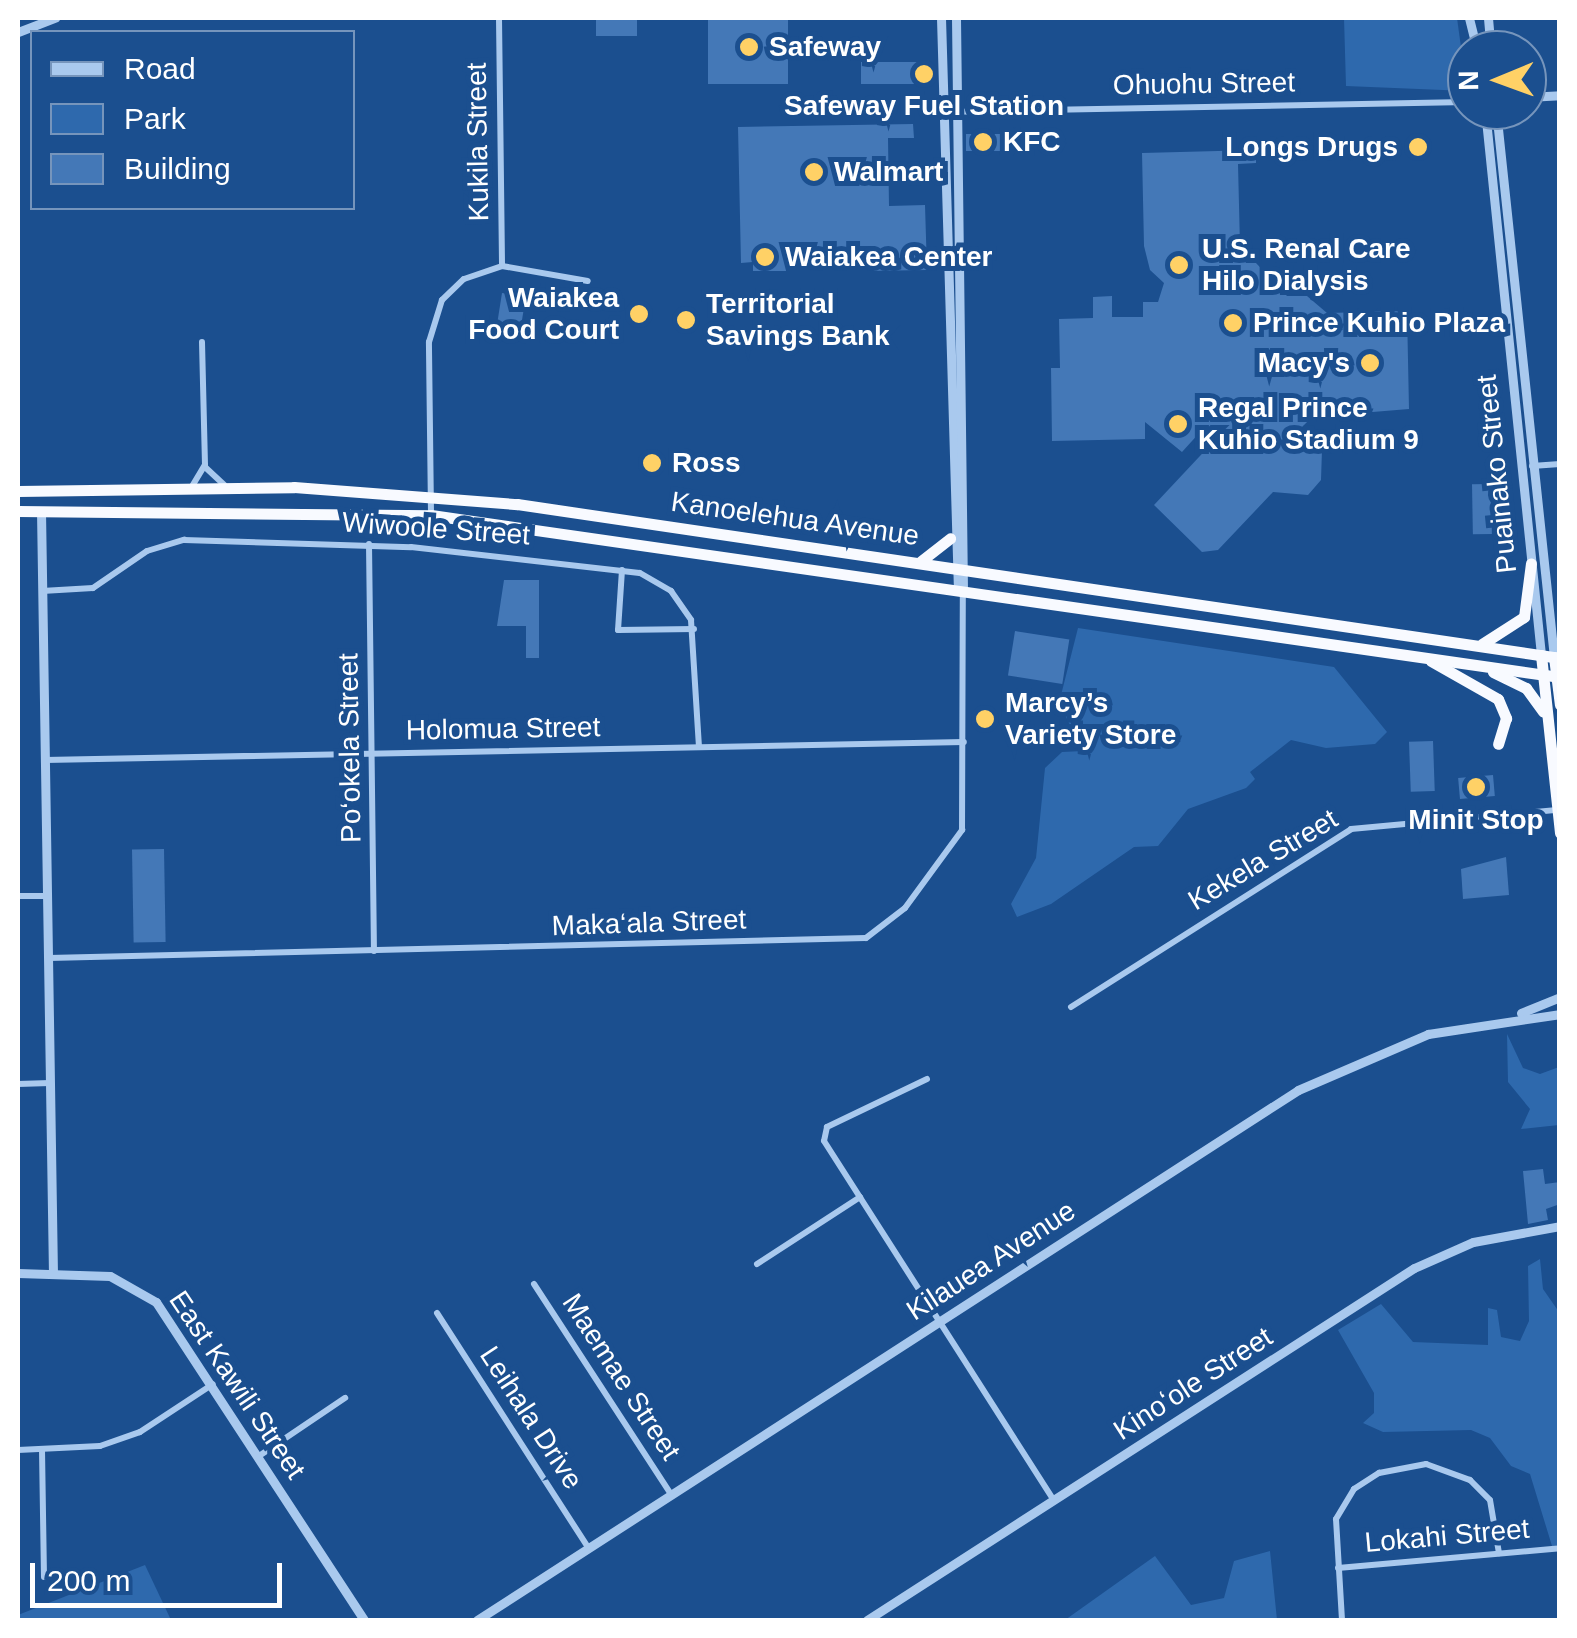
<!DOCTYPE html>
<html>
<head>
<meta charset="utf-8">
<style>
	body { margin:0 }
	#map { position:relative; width:1577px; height:1638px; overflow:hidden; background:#1b4f8f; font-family:Helvetica,sans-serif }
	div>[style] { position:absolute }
	.green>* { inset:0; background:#2e69ad }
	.building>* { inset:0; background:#4478b7; transform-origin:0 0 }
	.minor>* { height:6px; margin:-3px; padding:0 3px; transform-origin:3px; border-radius:3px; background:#a9c9ee }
	.tertiary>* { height:9px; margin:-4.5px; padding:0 4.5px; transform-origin:4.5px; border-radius:4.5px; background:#a9c9ee }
	.trunk>* { height:11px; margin:-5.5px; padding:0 5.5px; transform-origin:5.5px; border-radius:5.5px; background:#f8faff }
	.dots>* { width:28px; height:28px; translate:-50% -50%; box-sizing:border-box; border:5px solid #1b4f8f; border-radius:50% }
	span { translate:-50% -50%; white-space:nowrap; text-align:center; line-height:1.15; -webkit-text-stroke:10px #1b4f8f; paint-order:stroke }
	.poi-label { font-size:28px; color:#fff; font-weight:700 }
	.left { translate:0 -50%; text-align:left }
	.right { translate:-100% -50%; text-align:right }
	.street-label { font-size:28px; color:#fff }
	.frame { position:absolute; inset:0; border:20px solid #fff; pointer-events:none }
	.legend { position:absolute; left:30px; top:30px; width:325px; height:180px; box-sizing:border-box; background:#1b4f8f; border:2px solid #7695bc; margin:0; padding:12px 18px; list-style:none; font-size:30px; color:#fff }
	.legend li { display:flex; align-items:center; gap:20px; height:50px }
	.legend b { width:50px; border:2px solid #7695bc }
	.north { position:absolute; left:1447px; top:30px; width:100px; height:100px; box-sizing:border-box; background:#1b4f8f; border:2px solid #7695bc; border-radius:50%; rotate:269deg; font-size:28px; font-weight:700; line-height:40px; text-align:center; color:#fff }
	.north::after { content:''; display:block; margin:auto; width:35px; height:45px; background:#ffd166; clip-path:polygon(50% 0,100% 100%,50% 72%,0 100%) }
	.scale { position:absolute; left:30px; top:1563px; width:252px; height:45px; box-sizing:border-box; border:5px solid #fff; border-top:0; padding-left:12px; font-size:30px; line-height:35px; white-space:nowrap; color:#fff; -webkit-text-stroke:8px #1b4f8f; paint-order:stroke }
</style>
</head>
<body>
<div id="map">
	<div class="green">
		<div style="clip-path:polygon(1344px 18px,1457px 18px,1467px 91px,1346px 86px)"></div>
		<div style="clip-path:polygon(1078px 628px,1334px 667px,1387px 732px,1375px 744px,1326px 748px,1291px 740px,1250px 772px,1255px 779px,1246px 788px,1188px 809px,1158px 846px,1134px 847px,1051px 904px,1017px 917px,1011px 904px,1036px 858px,1045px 768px,1062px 752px,1083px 751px,1059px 703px)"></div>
		<div style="clip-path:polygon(1507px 1034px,1523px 1068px,1540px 1074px,1559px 1067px,1559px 1125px,1521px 1129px,1530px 1109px,1508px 1082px)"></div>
		<div style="clip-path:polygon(1540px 1259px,1543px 1289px,1559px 1312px,1559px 1545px,1552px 1546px,1530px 1474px,1511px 1466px,1490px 1438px,1471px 1430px,1383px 1432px,1363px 1423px,1374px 1413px,1374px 1393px,1338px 1330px,1381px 1304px,1413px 1342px,1488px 1345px,1488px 1308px,1497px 1310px,1501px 1337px,1520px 1341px,1529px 1321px,1528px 1266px)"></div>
		<div style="clip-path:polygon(1270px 1551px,1277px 1620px,1065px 1620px,1155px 1556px,1191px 1605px,1224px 1598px,1234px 1561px)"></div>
		<div style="clip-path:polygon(145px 1565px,171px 1620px,18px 1620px,18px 1615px)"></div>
	</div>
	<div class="building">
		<div style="left:596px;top:18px;width:41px;height:18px"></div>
		<div style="left:708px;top:18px;width:80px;height:66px"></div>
		<div style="left:921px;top:62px;width:22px;height:60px;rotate:90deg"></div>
		<div style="clip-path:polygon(913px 124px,914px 138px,888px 138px,889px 206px,925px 205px,927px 270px,866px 271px,866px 253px,786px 263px,786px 271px,753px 271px,753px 262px,741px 263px,738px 127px)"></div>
		<div style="left:966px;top:134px;width:34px;height:17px"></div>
		<div style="clip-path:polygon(1256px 150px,1256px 163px,1238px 164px,1240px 246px,1287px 296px,1307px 296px,1327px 313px,1407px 311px,1409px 409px,1312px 417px,1300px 429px,1322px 450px,1321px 480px,1308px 495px,1273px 492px,1218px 550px,1202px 552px,1154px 505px,1214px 441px,1202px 430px,1182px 452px,1145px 422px,1145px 439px,1052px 441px,1051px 368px,1060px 368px,1059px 319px,1093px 318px,1093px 297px,1112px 296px,1112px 317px,1143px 317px,1143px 302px,1158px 302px,1164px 283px,1150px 270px,1144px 246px,1142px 153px)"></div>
		<div style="left:502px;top:293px;width:24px;height:44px;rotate:9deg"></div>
		<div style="left:1491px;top:484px;width:50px;height:19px;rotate:89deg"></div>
		<div style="clip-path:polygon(504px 580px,539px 580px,539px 658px,526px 658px,526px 626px,497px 626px)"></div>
		<div style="left:1015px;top:631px;width:55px;height:45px;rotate:9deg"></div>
		<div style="left:1433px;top:741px;width:50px;height:24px;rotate:88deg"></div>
		<div style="left:1493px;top:775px;width:21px;height:35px;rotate:85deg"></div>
		<div style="left:164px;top:849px;width:93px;height:32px;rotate:89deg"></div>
		<div style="clip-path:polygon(1506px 857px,1509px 895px,1463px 899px,1461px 869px)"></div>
		<div style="clip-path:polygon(1543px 1169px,1545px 1184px,1560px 1182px,1560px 1204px,1546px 1209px,1548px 1220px,1528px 1224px,1523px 1171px)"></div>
	</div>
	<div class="minor">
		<div style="left:499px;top:18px;width:248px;rotate:89.3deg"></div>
		<div style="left:943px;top:112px;width:524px;rotate:-1.09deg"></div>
		<div style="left:1532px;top:466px;width:28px;rotate:-4deg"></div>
		<div style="left:205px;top:467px;width:26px;rotate:43deg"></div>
		<div style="left:191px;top:488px;width:27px;rotate:-59deg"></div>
		<div style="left:205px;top:465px;width:123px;rotate:-91.4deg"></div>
		<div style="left:431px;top:513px;width:171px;rotate:-90.7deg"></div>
		<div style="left:429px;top:342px;width:44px;rotate:-72.8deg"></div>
		<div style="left:442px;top:300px;width:30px;rotate:-44deg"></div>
		<div style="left:464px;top:279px;width:40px;rotate:-18.9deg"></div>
		<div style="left:502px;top:266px;width:87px;rotate:9.9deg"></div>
		<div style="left:369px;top:544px;width:407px;rotate:89.3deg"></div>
		<div style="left:622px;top:570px;width:60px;rotate:93.8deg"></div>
		<div style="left:618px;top:630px;width:76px;rotate:-0.8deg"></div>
		<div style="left:42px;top:591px;width:51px;rotate:-3.4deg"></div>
		<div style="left:93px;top:588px;width:65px;rotate:-34.4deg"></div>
		<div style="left:147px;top:551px;width:39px;rotate:-17deg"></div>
		<div style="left:184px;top:540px;width:227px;rotate:1.8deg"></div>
		<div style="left:411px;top:547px;width:230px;rotate:6.5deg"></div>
		<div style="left:640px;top:573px;width:36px;rotate:30deg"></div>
		<div style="left:671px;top:591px;width:35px;rotate:55deg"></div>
		<div style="left:691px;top:620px;width:127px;rotate:86.4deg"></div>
		<div style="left:45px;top:760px;width:919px;rotate:-1.12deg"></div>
		<div style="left:18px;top:896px;width:28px"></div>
		<div style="left:49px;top:958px;width:817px;rotate:-1.4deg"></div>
		<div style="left:866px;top:938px;width:49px;rotate:-37.6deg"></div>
		<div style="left:905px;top:908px;width:97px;rotate:-53.8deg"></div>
		<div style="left:962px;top:830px;width:238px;rotate:-89.8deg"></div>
		<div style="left:1071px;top:1007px;width:332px;rotate:-32.4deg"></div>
		<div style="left:1351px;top:829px;width:207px;rotate:-5.3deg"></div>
		<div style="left:927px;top:1079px;width:111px;rotate:154.4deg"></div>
		<div style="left:827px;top:1127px;width:14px;rotate:102deg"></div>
		<div style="left:824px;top:1141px;width:426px;rotate:57.4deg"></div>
		<div style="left:18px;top:1084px;width:32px;rotate:-2deg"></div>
		<div style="left:757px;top:1264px;width:123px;rotate:-33deg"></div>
		<div style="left:534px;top:1284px;width:251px;rotate:56.9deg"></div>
		<div style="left:437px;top:1313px;width:278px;rotate:57.2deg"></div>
		<div style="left:18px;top:1450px;width:82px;rotate:-2.8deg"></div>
		<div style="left:100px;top:1446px;width:42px;rotate:-19.3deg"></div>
		<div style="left:140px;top:1432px;width:87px;rotate:-33.3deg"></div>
		<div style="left:42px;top:1450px;width:127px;rotate:89.1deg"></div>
		<div style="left:259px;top:1456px;width:104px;rotate:-34deg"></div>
		<div style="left:1338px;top:1568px;width:223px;rotate:-5.1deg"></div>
		<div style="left:1342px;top:1620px;width:101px;rotate:-93.4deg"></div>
		<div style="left:1336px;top:1519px;width:35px;rotate:-59deg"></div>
		<div style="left:1354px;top:1489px;width:30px;rotate:-33deg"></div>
		<div style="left:1379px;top:1473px;width:48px;rotate:-10.8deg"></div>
		<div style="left:1426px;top:1464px;width:47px;rotate:20deg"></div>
		<div style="left:1470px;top:1480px;width:28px;rotate:45deg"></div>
		<div style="left:1490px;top:1500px;width:54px;rotate:80.4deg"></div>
	</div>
	<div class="tertiary">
		<div style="left:941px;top:18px;width:573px;rotate:88.3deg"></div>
		<div style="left:956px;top:18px;width:574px;rotate:89.3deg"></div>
		<div style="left:1469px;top:18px;width:33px;rotate:76deg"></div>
		<div style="left:1488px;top:18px;width:32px;rotate:85deg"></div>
		<div style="left:18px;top:32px;width:40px;rotate:-21deg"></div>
		<div style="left:1527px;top:97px;width:33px;rotate:-3deg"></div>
		<div style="left:1485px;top:110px;width:548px;rotate:84.13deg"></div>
		<div style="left:1496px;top:110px;width:550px;rotate:83.95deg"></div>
		<div style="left:41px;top:511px;width:762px;rotate:89.1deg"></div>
		<div style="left:1521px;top:1013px;width:42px;rotate:-22.3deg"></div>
		<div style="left:18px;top:1273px;width:92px;rotate:1.9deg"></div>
		<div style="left:110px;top:1276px;width:53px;rotate:29.5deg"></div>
		<div style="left:156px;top:1302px;width:380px;rotate:56.8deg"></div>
		<div style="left:477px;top:1620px;width:977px;rotate:-32.84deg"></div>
		<div style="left:1298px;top:1090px;width:142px;rotate:-23.3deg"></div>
		<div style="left:1428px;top:1034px;width:134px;rotate:-8.6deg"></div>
		<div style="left:867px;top:1620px;width:650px;rotate:-32.76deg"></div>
		<div style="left:1414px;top:1268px;width:64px;rotate:-23.8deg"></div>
		<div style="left:1473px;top:1242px;width:88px;rotate:-10.4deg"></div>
	</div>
	<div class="trunk">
		<div style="left:18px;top:491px;width:276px;rotate:-0.8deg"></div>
		<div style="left:294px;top:487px;width:224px;rotate:4.4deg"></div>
		<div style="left:517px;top:504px;width:1054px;rotate:8.4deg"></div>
		<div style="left:18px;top:511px;width:413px;rotate:0.6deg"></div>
		<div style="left:431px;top:515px;width:1141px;rotate:8.17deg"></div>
		<div style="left:921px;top:561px;width:37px;rotate:-38deg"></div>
		<div style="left:1482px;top:644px;width:50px;rotate:-32.7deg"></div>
		<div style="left:1524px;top:617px;width:54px;rotate:-82.6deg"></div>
		<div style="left:1541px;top:655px;width:179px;rotate:83.9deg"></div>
		<div style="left:1554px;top:657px;width:48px;rotate:82.9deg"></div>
		<div style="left:1431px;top:661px;width:77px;rotate:29.6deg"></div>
		<div style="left:1498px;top:699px;width:21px;rotate:67deg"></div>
		<div style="left:1506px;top:718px;width:27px;rotate:107deg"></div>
		<div style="left:1493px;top:672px;width:37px;rotate:26deg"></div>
		<div style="left:1526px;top:688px;width:29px;rotate:54deg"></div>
	</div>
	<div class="dots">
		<div style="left:749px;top:47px;background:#ffd166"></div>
		<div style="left:924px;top:74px;background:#ffd166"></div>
		<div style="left:983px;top:142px;background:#ffd166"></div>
		<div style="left:1418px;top:147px;background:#ffd166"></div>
		<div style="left:814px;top:172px;background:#ffd166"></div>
		<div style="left:765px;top:257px;background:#ffd166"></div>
		<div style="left:1179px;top:265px;background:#ffd166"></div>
		<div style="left:639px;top:314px;background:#ffd166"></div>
		<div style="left:686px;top:320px;background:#ffd166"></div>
		<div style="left:1233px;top:323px;background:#ffd166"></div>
		<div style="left:1370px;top:363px;background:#ffd166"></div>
		<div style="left:1178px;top:424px;background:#ffd166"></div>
		<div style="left:652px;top:463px;background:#ffd166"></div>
		<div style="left:985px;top:719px;background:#ffd166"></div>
		<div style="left:1476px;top:787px;background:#ffd166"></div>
	</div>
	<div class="poi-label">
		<span class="left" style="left:769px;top:47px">Safeway</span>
		<span style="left:924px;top:106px">Safeway Fuel Station</span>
		<span class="left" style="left:1003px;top:142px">KFC</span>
		<span class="right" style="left:1398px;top:147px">Longs Drugs</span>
		<span class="left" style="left:834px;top:172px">Walmart</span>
		<span class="left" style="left:1202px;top:265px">U.S. Renal Care<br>Hilo Dialysis</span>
		<span class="left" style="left:785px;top:257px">Waiakea Center</span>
		<span class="right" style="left:619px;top:314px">Waiakea<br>Food Court</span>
		<span class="left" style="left:706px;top:320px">Territorial<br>Savings Bank</span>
		<span class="left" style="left:1253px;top:323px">Prince Kuhio Plaza</span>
		<span class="right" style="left:1350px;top:363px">Macy's</span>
		<span class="left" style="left:1198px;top:424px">Regal Prince<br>Kuhio Stadium 9</span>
		<span class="left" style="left:672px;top:463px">Ross</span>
		<span class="left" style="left:1005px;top:719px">Marcy’s<br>Variety Store</span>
		<span style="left:1476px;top:820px">Minit Stop</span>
	</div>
	<div class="street-label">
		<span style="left:1204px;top:84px;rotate:-1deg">Ohuohu Street</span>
		<span style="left:478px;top:142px;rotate:-91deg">Kukila Street</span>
		<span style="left:1497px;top:474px;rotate:-96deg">Puainako Street</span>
		<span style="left:795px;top:519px;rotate:8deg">Kanoelehua Avenue</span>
		<span style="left:436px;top:529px;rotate:4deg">Wiwoole Street</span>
		<span style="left:503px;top:729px;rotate:-1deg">Holomua Street</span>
		<span style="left:350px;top:748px;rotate:-91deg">Po‘okela Street</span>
		<span style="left:1263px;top:860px;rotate:-31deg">Kekela Street</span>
		<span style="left:649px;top:923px;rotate:-2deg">Maka‘ala Street</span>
		<span style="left:991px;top:1261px;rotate:-33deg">Kilauea Avenue</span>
		<span style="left:621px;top:1377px;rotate:57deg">Maemae Street</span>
		<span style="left:1193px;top:1384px;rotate:-33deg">Kinoʻole Street</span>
		<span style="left:237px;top:1385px;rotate:56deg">East Kawili Street</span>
		<span style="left:531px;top:1418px;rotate:57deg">Leihala Drive</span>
		<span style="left:1447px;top:1536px;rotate:-5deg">Lokahi Street</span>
	</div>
	<div class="frame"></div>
	<ul class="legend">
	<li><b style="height:12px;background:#a9c9ee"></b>Road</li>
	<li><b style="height:28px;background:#2e69ad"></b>Park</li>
	<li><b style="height:28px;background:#4478b7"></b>Building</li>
	</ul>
	<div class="north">N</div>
	<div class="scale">200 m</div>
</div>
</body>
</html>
